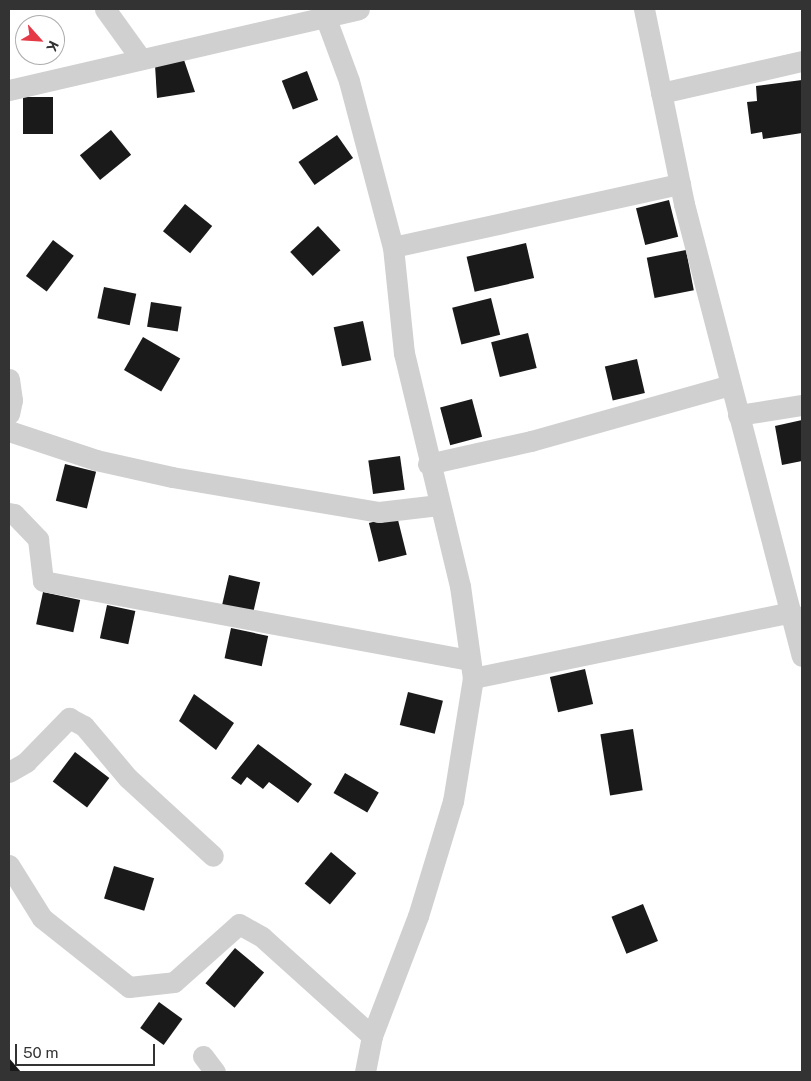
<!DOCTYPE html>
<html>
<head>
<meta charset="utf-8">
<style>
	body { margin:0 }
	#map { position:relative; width:811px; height:1081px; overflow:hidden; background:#fff; font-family:"Public Sans",sans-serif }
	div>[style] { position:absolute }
	.building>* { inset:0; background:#1a1a1a; transform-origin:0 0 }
	.minor>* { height:21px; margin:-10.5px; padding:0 10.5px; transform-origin:10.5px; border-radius:10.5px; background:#d0d0d0 }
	span { translate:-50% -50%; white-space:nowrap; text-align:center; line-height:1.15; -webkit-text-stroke:5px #fff; paint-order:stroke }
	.frame { position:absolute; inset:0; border:10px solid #333; pointer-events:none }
	.north { position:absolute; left:15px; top:15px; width:50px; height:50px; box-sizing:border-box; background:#fff; border:1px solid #adadad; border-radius:50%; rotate:116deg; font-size:14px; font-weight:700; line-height:20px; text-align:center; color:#333 }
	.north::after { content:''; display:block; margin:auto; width:18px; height:22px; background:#e63946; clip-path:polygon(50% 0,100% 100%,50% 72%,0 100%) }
	.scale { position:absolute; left:15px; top:1044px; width:140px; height:22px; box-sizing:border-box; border:2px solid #333; border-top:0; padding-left:6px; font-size:15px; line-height:18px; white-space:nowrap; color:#333; -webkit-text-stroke:4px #fff; paint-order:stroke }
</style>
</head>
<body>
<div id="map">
	<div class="building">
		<div style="clip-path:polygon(184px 60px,195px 92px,157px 98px,155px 65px)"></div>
		<div style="left:307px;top:71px;width:31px;height:27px;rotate:69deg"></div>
		<div style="clip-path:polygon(802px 80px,802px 133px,763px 139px,762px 132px,751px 134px,747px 102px,757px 101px,756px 86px)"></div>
		<div style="left:23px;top:97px;width:30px;height:37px"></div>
		<div style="left:111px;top:130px;width:32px;height:40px;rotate:51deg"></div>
		<div style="left:337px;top:135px;width:28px;height:47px;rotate:55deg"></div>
		<div style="left:669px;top:200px;width:38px;height:34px;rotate:76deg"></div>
		<div style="left:185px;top:204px;width:35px;height:35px;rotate:39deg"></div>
		<div style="left:318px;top:226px;width:33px;height:38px;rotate:47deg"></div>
		<div style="left:53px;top:240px;width:26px;height:45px;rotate:37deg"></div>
		<div style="left:526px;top:243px;width:36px;height:61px;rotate:77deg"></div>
		<div style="left:686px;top:250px;width:41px;height:40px;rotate:79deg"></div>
		<div style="left:104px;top:287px;width:33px;height:32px;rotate:12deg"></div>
		<div style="left:491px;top:298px;width:38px;height:40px;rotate:76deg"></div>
		<div style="left:151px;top:302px;width:31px;height:25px;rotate:9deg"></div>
		<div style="left:363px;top:321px;width:40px;height:30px;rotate:78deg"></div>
		<div style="left:528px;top:333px;width:36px;height:38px;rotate:76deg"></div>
		<div style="left:143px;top:337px;width:43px;height:38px;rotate:30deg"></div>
		<div style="left:637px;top:359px;width:35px;height:33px;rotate:77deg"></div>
		<div style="left:472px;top:399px;width:39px;height:33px;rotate:75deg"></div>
		<div style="clip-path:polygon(802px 420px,802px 461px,782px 465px,775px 426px)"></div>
		<div style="left:400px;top:456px;width:34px;height:32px;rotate:82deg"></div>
		<div style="left:65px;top:464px;width:32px;height:38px;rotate:14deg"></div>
		<div style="left:397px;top:516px;width:40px;height:29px;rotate:76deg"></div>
		<div style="left:229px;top:575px;width:32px;height:32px;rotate:13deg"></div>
		<div style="left:43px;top:592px;width:38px;height:33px;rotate:12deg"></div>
		<div style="left:107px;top:605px;width:29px;height:34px;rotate:12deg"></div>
		<div style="left:231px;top:628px;width:38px;height:31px;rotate:12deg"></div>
		<div style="left:585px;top:669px;width:36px;height:36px;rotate:77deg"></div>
		<div style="left:408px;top:692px;width:36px;height:34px;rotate:14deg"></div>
		<div style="clip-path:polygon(194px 694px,234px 723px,216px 750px,179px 721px)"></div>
		<div style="left:633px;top:729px;width:62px;height:33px;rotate:81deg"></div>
		<div style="clip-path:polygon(258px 744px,312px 784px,298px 803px,269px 782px,263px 789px,247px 777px,241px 785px,231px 778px)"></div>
		<div style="left:75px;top:752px;width:43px;height:37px;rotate:37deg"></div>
		<div style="left:345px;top:773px;width:39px;height:23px;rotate:30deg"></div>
		<div style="left:331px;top:852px;width:33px;height:41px;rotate:40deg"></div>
		<div style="left:114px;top:866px;width:42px;height:34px;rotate:17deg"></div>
		<div style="left:643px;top:904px;width:40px;height:34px;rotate:68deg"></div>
		<div style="left:235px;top:948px;width:38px;height:46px;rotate:40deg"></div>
		<div style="left:159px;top:1002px;width:29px;height:32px;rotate:36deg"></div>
		<div style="clip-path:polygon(9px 1058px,21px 1072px,9px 1072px)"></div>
	</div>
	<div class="minor">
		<div style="left:105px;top:9px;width:62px;rotate:54.2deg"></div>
		<div style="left:644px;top:9px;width:199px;rotate:78.4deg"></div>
		<div style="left:684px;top:204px;width:467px;rotate:75.4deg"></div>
		<div style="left:325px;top:16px;width:69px;rotate:69.7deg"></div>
		<div style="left:349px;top:81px;width:172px;rotate:75.2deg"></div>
		<div style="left:393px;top:247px;width:107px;rotate:84.1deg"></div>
		<div style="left:404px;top:353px;width:240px;rotate:76.5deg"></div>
		<div style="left:460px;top:586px;width:93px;rotate:82deg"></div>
		<div style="left:473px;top:678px;width:125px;rotate:99.2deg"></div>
		<div style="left:453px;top:801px;width:120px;rotate:106.9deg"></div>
		<div style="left:418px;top:916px;width:129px;rotate:111deg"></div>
		<div style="left:372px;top:1036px;width:37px;rotate:101deg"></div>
		<div style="left:9px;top:90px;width:359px;rotate:-13deg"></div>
		<div style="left:661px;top:93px;width:145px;rotate:-12.8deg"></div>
		<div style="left:393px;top:247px;width:294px;rotate:-12.4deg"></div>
		<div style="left:9px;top:379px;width:21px;rotate:82deg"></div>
		<div style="left:12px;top:400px;width:14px;rotate:102deg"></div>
		<div style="left:738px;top:415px;width:65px;rotate:-8.9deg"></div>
		<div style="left:9px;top:431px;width:92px;rotate:18.4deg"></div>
		<div style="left:96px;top:460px;width:78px;rotate:12.6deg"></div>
		<div style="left:172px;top:477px;width:210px;rotate:9.6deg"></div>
		<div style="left:379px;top:512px;width:60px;rotate:-6.7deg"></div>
		<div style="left:428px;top:464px;width:106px;rotate:-12.6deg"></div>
		<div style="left:531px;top:441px;width:207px;rotate:-15.7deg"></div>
		<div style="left:9px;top:513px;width:5px;rotate:11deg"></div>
		<div style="left:14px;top:514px;width:35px;rotate:46deg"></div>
		<div style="left:38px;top:539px;width:42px;rotate:83.2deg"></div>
		<div style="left:43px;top:581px;width:432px;rotate:10.5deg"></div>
		<div style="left:473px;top:678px;width:325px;rotate:-11.7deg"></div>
		<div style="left:9px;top:772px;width:20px;rotate:-30deg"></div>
		<div style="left:26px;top:762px;width:62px;rotate:-45.7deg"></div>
		<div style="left:69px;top:718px;width:17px;rotate:28deg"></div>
		<div style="left:84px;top:726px;width:68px;rotate:49.8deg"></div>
		<div style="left:128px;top:778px;width:115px;rotate:42.5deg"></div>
		<div style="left:9px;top:865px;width:62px;rotate:58.1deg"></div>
		<div style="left:42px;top:918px;width:111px;rotate:38.4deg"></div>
		<div style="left:129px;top:987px;width:45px;rotate:-6.3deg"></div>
		<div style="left:174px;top:982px;width:87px;rotate:-41.7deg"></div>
		<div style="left:239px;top:924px;width:26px;rotate:29deg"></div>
		<div style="left:262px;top:937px;width:148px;rotate:42deg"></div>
		<div style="left:203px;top:1056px;width:20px;rotate:53deg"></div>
	</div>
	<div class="frame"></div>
	<div class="north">K</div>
	<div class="scale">50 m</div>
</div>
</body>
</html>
